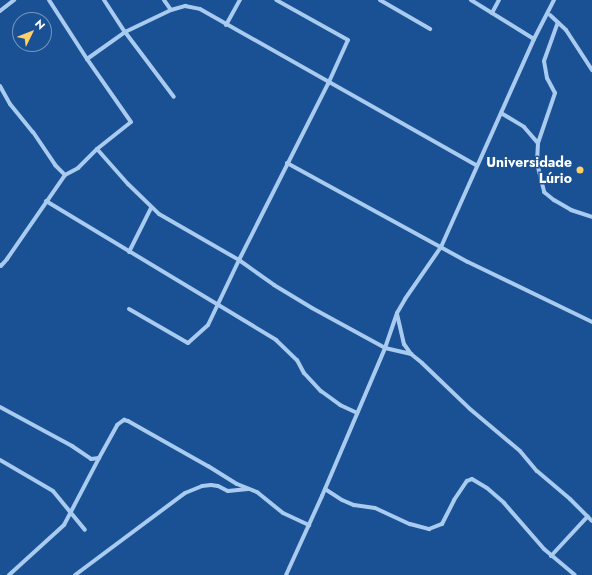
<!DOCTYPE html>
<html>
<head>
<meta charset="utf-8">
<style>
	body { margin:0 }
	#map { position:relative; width:592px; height:575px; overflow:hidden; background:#195194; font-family:Jost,sans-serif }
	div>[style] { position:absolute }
	.street>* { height:4px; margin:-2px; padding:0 2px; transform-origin:2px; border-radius:2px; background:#a9cbf0 }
	.dots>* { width:11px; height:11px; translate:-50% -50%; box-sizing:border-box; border:2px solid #195194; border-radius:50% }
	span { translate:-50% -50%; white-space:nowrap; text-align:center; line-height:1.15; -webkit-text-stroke:3px #195194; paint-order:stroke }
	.poi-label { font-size:14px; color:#fff; font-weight:700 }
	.right { translate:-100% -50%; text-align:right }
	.north { position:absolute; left:12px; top:12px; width:40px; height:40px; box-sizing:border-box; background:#195194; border:1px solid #7597bf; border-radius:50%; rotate:47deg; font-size:11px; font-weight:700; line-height:16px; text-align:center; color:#fff }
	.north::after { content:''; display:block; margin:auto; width:14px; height:18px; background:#ffd068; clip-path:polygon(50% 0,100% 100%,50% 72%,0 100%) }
</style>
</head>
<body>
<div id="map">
	<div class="street">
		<div style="left:104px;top:0;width:38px;rotate:57deg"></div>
		<div style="left:125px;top:32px;width:81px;rotate:53deg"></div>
		<div style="left:164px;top:0;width:12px;rotate:55deg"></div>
		<div style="left:171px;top:10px;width:15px;rotate:-16deg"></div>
		<div style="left:185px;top:6px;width:15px;rotate:11deg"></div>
		<div style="left:200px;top:9px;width:318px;rotate:29.5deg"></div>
		<div style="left:380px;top:0;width:58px;rotate:30.1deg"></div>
		<div style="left:471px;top:0;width:74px;rotate:31.8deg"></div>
		<div style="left:0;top:11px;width:18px;rotate:-38deg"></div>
		<div style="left:492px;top:13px;width:15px;rotate:-62deg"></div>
		<div style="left:550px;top:15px;width:22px;rotate:43deg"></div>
		<div style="left:566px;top:30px;width:48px;rotate:57deg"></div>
		<div style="left:226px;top:25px;width:29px;rotate:-61deg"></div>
		<div style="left:87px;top:59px;width:47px;rotate:-35.4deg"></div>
		<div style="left:125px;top:32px;width:51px;rotate:-25.6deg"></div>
		<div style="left:0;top:86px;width:21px;rotate:61deg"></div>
		<div style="left:10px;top:104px;width:36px;rotate:51deg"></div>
		<div style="left:33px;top:132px;width:40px;rotate:56deg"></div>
		<div style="left:55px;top:165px;width:14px;rotate:45deg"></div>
		<div style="left:501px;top:113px;width:27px;rotate:31deg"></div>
		<div style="left:524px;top:127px;width:21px;rotate:49deg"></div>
		<div style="left:538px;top:143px;width:20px;rotate:93deg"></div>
		<div style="left:537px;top:163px;width:30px;rotate:76deg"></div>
		<div style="left:544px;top:192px;width:13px;rotate:39deg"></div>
		<div style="left:554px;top:200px;width:20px;rotate:30deg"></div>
		<div style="left:571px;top:210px;width:22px;rotate:18deg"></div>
		<div style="left:538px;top:143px;width:53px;rotate:-71.2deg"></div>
		<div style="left:555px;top:93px;width:17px;rotate:-118deg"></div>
		<div style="left:547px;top:78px;width:17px;rotate:-100deg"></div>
		<div style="left:544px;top:61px;width:41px;rotate:-70.3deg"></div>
		<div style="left:97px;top:149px;width:47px;rotate:48.5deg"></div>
		<div style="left:128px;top:184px;width:43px;rotate:44.1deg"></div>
		<div style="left:159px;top:214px;width:92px;rotate:29.9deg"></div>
		<div style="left:239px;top:260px;width:43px;rotate:35.5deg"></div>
		<div style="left:274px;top:285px;width:44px;rotate:31.2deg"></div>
		<div style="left:312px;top:308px;width:83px;rotate:28.7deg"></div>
		<div style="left:385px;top:348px;width:27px;rotate:13deg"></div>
		<div style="left:287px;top:163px;width:206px;rotate:28.7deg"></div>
		<div style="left:468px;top:262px;width:138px;rotate:25.8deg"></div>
		<div style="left:46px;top:201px;width:269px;rotate:31.1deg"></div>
		<div style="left:276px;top:340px;width:29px;rotate:44deg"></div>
		<div style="left:297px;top:360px;width:15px;rotate:62deg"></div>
		<div style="left:304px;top:373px;width:25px;rotate:47deg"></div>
		<div style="left:321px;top:391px;width:24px;rotate:36deg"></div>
		<div style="left:340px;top:405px;width:19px;rotate:25deg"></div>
		<div style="left:129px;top:252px;width:49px;rotate:-63.4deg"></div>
		<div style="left:0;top:265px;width:1px;rotate:45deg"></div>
		<div style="left:1px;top:266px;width:9px;rotate:-49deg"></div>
		<div style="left:7px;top:259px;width:102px;rotate:-55.4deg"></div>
		<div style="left:65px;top:175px;width:15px;rotate:-28deg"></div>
		<div style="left:78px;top:168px;width:27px;rotate:-45deg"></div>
		<div style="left:97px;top:149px;width:43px;rotate:-38.5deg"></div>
		<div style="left:131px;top:122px;width:77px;rotate:-124.9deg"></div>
		<div style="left:87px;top:59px;width:70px;rotate:-122.8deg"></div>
		<div style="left:129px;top:309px;width:68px;rotate:30deg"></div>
		<div style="left:188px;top:343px;width:27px;rotate:-42deg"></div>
		<div style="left:208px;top:325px;width:72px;rotate:-64.5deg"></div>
		<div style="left:239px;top:260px;width:197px;rotate:-63.2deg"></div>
		<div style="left:328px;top:84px;width:48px;rotate:-65.6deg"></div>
		<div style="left:348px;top:40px;width:82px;rotate:-150.9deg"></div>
		<div style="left:397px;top:314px;width:31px;rotate:77deg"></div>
		<div style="left:404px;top:344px;width:12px;rotate:55deg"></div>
		<div style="left:411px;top:354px;width:14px;rotate:39deg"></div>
		<div style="left:422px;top:363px;width:66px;rotate:43.8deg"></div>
		<div style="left:470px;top:409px;width:65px;rotate:40deg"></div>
		<div style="left:520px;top:451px;width:26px;rotate:50deg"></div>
		<div style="left:537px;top:471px;width:43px;rotate:40.3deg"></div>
		<div style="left:570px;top:499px;width:31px;rotate:45deg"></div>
		<div style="left:0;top:407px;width:82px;rotate:28.4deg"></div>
		<div style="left:72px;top:446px;width:23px;rotate:34deg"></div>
		<div style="left:91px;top:459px;width:8px;rotate:-7deg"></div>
		<div style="left:99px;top:458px;width:38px;rotate:-61deg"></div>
		<div style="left:117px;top:425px;width:9px;rotate:-36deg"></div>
		<div style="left:124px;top:420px;width:4px;rotate:14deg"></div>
		<div style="left:128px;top:421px;width:92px;rotate:29.4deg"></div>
		<div style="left:208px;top:466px;width:34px;rotate:32deg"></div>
		<div style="left:237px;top:484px;width:22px;rotate:22deg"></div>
		<div style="left:257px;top:492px;width:33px;rotate:39deg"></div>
		<div style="left:283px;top:513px;width:29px;rotate:25deg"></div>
		<div style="left:0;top:460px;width:61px;rotate:30.3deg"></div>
		<div style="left:53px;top:491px;width:50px;rotate:50.6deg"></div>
		<div style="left:325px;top:489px;width:20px;rotate:33deg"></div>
		<div style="left:342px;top:500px;width:13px;rotate:23deg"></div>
		<div style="left:354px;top:505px;width:21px;rotate:8deg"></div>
		<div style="left:375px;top:508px;width:38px;rotate:25deg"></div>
		<div style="left:410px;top:524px;width:20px;rotate:15deg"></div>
		<div style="left:429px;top:529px;width:14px;rotate:-21deg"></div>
		<div style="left:442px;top:524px;width:27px;rotate:-63deg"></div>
		<div style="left:454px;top:500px;width:23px;rotate:-56deg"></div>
		<div style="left:467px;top:481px;width:5px;rotate:-22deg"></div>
		<div style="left:472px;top:479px;width:17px;rotate:31deg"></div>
		<div style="left:487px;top:488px;width:23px;rotate:41deg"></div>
		<div style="left:504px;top:503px;width:61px;rotate:49deg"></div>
		<div style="left:544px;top:549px;width:40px;rotate:40deg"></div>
		<div style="left:551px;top:556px;width:54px;rotate:-47.2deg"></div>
		<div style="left:9px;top:575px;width:74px;rotate:-42.3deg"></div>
		<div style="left:64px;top:525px;width:76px;rotate:-62.4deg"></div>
		<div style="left:75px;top:575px;width:137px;rotate:-36.7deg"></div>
		<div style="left:185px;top:493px;width:18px;rotate:-22deg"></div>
		<div style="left:202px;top:486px;width:9px;rotate:-6deg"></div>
		<div style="left:211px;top:485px;width:7px;rotate:8deg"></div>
		<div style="left:218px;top:486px;width:11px;rotate:27deg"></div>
		<div style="left:228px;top:491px;width:20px;rotate:-6deg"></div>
		<div style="left:286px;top:575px;width:87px;rotate:-65.5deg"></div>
		<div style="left:322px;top:496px;width:161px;rotate:-66.9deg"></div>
		<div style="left:385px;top:348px;width:37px;rotate:-71deg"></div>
		<div style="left:397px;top:313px;width:16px;rotate:-60deg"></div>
		<div style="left:405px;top:299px;width:63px;rotate:-55.3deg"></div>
		<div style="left:441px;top:247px;width:228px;rotate:-65.9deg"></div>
		<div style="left:534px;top:39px;width:44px;rotate:-62.9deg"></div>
	</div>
	<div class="dots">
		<div style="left:580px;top:170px;background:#ffd068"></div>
	</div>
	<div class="poi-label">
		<span class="right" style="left:572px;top:170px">Universidade<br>Lúrio</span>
	</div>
	<div class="north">N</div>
</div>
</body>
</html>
